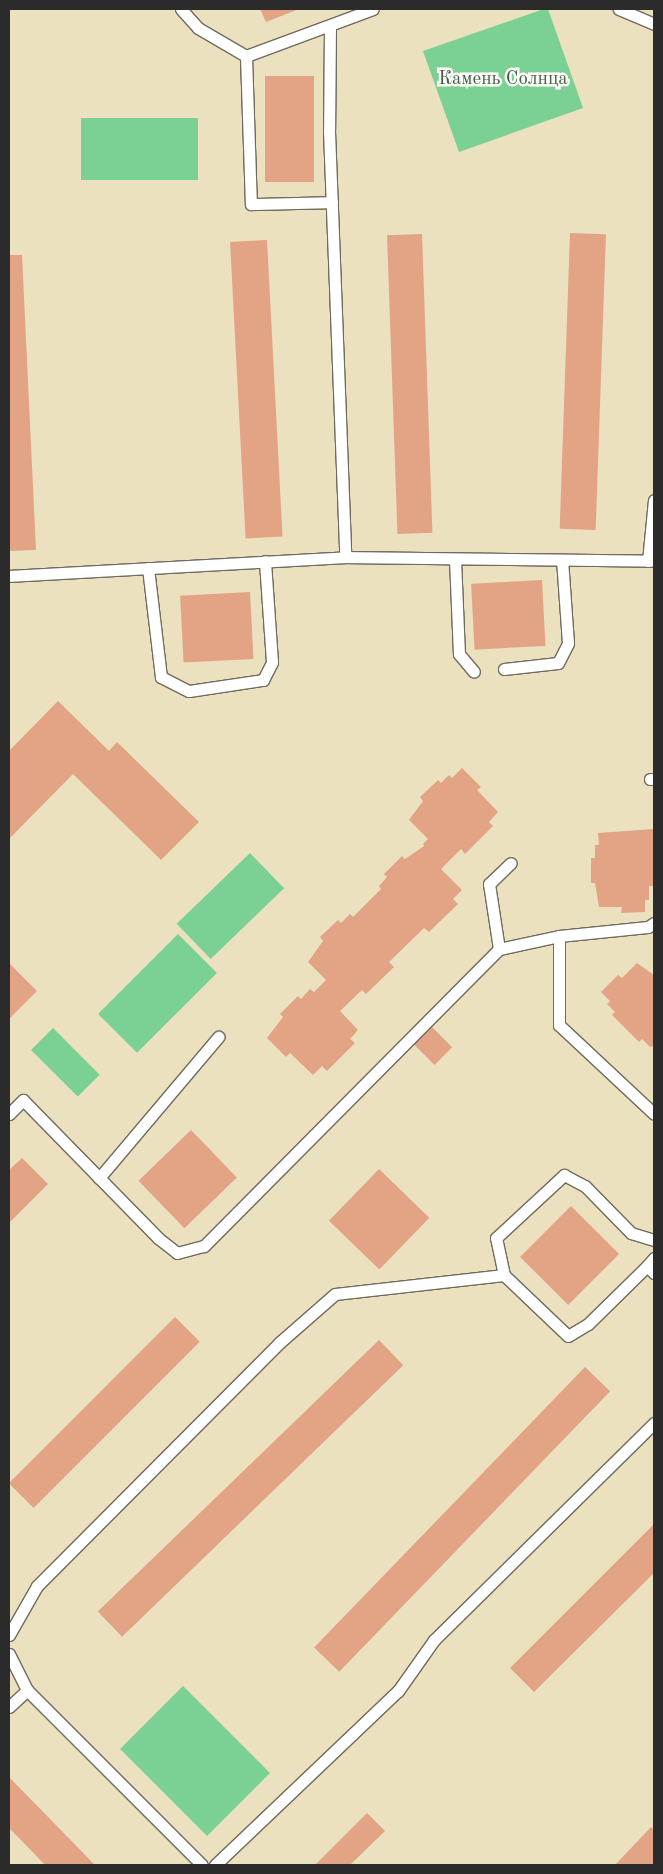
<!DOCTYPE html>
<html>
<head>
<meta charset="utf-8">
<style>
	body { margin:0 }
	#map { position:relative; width:663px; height:1874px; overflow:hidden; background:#ebe1bf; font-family:"Old Standard TT",serif }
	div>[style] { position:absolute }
	.green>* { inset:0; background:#7bd093; transform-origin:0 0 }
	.building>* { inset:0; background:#e2a485; transform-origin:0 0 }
	.roads { filter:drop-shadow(1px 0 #6e6b5f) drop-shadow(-1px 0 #6e6b5f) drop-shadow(0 1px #6e6b5f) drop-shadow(0 -1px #6e6b5f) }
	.lane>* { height:11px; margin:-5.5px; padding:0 5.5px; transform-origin:5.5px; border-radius:5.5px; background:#fff }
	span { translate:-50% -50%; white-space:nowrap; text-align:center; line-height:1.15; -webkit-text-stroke:5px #fdfcf7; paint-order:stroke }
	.park-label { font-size:19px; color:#435d4a }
	.frame { position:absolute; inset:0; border:10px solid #2b2b2b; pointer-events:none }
</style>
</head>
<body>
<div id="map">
	<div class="green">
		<div style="clip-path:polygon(544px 9px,548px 9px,583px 108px,459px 152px,423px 51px)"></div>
		<div style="left:81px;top:118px;width:117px;height:62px"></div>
		<div style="left:250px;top:853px;width:49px;height:102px;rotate:46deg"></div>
		<div style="left:178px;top:934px;width:55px;height:113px;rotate:45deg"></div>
		<div style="left:53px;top:1028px;width:66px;height:31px;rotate:45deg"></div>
		<div style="left:183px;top:1686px;width:123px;height:89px;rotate:45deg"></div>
	</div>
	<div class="building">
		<div style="clip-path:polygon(260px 9px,299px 9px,266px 22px)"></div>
		<div style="left:265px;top:76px;width:49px;height:106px"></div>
		<div style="left:570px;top:233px;width:36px;height:296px;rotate:2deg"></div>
		<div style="left:422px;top:234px;width:299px;height:35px;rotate:88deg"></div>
		<div style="left:267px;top:240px;width:297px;height:37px;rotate:87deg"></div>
		<div style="clip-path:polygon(9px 255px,22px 255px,36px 550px,9px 551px)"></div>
		<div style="left:542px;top:580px;width:66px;height:71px;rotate:87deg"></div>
		<div style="left:250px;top:592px;width:67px;height:70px;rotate:87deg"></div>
		<div style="clip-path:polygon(58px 701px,109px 751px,117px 742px,199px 822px,161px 860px,73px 774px,9px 839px,9px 751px)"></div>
		<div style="clip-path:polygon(462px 768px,481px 787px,477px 790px,498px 812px,489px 822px,493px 826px,465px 854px,461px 849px,441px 869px,462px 890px,453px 899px,458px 904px,429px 932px,424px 928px,389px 962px,394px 967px,366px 994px,362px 990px,340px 1011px,358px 1030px,350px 1039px,355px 1043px,327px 1071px,322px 1066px,313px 1075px,290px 1053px,286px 1057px,267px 1038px,283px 1017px,280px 1014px,298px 996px,301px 999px,310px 989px,314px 992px,326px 980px,308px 962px,323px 941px,320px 937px,338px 920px,341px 923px,350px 914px,353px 917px,381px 889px,379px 886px,387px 877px,384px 874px,402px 856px,405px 859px,424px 846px,423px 844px,428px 839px,409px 820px,423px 801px,420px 797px,438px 780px,441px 783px,449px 775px,452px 778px)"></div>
		<div style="clip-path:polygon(654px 829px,653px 886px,649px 886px,649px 900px,645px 900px,645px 912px,621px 913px,622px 907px,599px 907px,595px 883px,591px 883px,591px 858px,595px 858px,595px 845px,599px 845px,598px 833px)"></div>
		<div style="clip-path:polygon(9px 963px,37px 991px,9px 1019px)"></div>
		<div style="clip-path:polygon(637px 963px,654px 975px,654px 1046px,650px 1047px,642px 1039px,639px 1042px,612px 1015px,615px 1012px,607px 1004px,610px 1001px,601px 992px,618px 975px,622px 978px)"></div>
		<div style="left:431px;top:1026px;width:30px;height:25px;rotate:45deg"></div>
		<div style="left:191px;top:1130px;width:66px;height:73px;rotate:46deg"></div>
		<div style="clip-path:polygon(22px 1158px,48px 1184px,9px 1223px,9px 1170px)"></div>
		<div style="left:379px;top:1169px;width:70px;height:72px;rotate:44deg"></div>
		<div style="left:571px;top:1206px;width:68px;height:72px;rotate:45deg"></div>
		<div style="left:175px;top:1317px;width:35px;height:235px;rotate:45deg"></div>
		<div style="left:379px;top:1340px;width:35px;height:391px;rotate:46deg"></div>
		<div style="left:585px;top:1367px;width:35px;height:390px;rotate:44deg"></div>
		<div style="clip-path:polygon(654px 1524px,654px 1573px,534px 1692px,510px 1668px)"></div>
		<div style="clip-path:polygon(9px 1777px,95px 1865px,45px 1865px,19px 1838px,9px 1828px)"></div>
		<div style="clip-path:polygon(367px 1813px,385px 1831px,350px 1865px,315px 1865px)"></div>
		<div style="clip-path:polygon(651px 1827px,654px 1830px,654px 1865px,615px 1865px)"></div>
	</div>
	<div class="roads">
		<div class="lane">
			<div style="left:181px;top:9px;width:25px;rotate:48deg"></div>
			<div style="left:198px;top:28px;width:56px;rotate:30.3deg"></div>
			<div style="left:246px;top:56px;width:135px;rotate:-20.3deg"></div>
			<div style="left:619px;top:9px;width:38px;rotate:23deg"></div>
			<div style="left:330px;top:26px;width:105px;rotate:90.5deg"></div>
			<div style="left:329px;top:131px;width:426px;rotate:87.8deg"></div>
			<div style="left:345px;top:557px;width:309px;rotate:0.7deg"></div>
			<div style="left:246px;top:56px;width:148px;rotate:88.1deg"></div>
			<div style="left:251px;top:204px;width:81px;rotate:-1.4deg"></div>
			<div style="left:455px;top:559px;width:95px;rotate:87.6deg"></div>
			<div style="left:459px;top:654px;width:23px;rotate:50deg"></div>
			<div style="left:648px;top:561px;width:61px;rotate:-84.4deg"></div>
			<div style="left:148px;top:568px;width:110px;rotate:83.2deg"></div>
			<div style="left:161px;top:677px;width:31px;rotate:27deg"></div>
			<div style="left:189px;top:691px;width:75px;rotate:-8.5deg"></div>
			<div style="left:263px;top:680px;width:20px;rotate:-63deg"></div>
			<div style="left:272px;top:662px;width:101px;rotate:-94deg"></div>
			<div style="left:9px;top:576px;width:337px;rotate:-3.2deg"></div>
			<div style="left:504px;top:669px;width:54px;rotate:-6.3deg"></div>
			<div style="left:558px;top:663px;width:22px;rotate:-63deg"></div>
			<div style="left:568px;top:643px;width:83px;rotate:-94.1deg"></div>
			<div style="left:650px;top:779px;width:4px"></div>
			<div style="left:559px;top:936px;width:89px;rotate:90deg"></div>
			<div style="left:559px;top:1025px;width:130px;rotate:43.1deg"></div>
			<div style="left:499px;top:949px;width:66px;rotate:-98.7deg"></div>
			<div style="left:489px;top:884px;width:30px;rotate:-44deg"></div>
			<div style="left:9px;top:1114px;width:20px;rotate:-45deg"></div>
			<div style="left:23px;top:1100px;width:193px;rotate:45.6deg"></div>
			<div style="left:158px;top:1238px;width:24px;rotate:38deg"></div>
			<div style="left:177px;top:1253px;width:28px;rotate:-15deg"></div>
			<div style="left:204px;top:1246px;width:419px;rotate:-45.2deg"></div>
			<div style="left:499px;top:949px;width:61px;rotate:-12.2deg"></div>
			<div style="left:559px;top:936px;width:89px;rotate:-5.8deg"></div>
			<div style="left:648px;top:927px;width:7px;rotate:-34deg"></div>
			<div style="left:99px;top:1178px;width:185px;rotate:-49.8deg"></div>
			<div style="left:654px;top:1258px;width:11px;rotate:131deg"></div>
			<div style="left:647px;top:1266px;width:10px;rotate:45deg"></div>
			<div style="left:504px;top:1275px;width:38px;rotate:-102deg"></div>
			<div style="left:496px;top:1238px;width:93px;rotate:-42.8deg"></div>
			<div style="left:564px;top:1175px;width:24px;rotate:28deg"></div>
			<div style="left:585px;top:1186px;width:66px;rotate:45.6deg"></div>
			<div style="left:631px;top:1233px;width:24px;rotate:17deg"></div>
			<div style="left:9px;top:1635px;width:56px;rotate:-60.3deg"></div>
			<div style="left:37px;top:1586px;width:343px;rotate:-45.1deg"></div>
			<div style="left:279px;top:1343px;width:74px;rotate:-41.2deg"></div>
			<div style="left:335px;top:1294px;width:170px;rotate:-6.4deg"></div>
			<div style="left:504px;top:1275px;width:88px;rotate:43.6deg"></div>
			<div style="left:568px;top:1336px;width:23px;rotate:-31deg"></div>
			<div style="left:588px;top:1324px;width:83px;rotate:-44.5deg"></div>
			<div style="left:9px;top:1654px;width:40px;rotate:63.4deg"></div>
			<div style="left:27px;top:1690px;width:247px;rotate:45deg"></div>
			<div style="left:9px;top:1707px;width:25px;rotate:-43deg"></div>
			<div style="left:215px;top:1865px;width:253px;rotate:-43.6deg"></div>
			<div style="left:398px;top:1691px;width:62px;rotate:-54.8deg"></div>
			<div style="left:434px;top:1640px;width:309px;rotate:-44.6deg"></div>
		</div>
	</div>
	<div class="park-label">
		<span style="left:503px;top:80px">Камень Солнца</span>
	</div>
	<div class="frame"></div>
</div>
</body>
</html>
